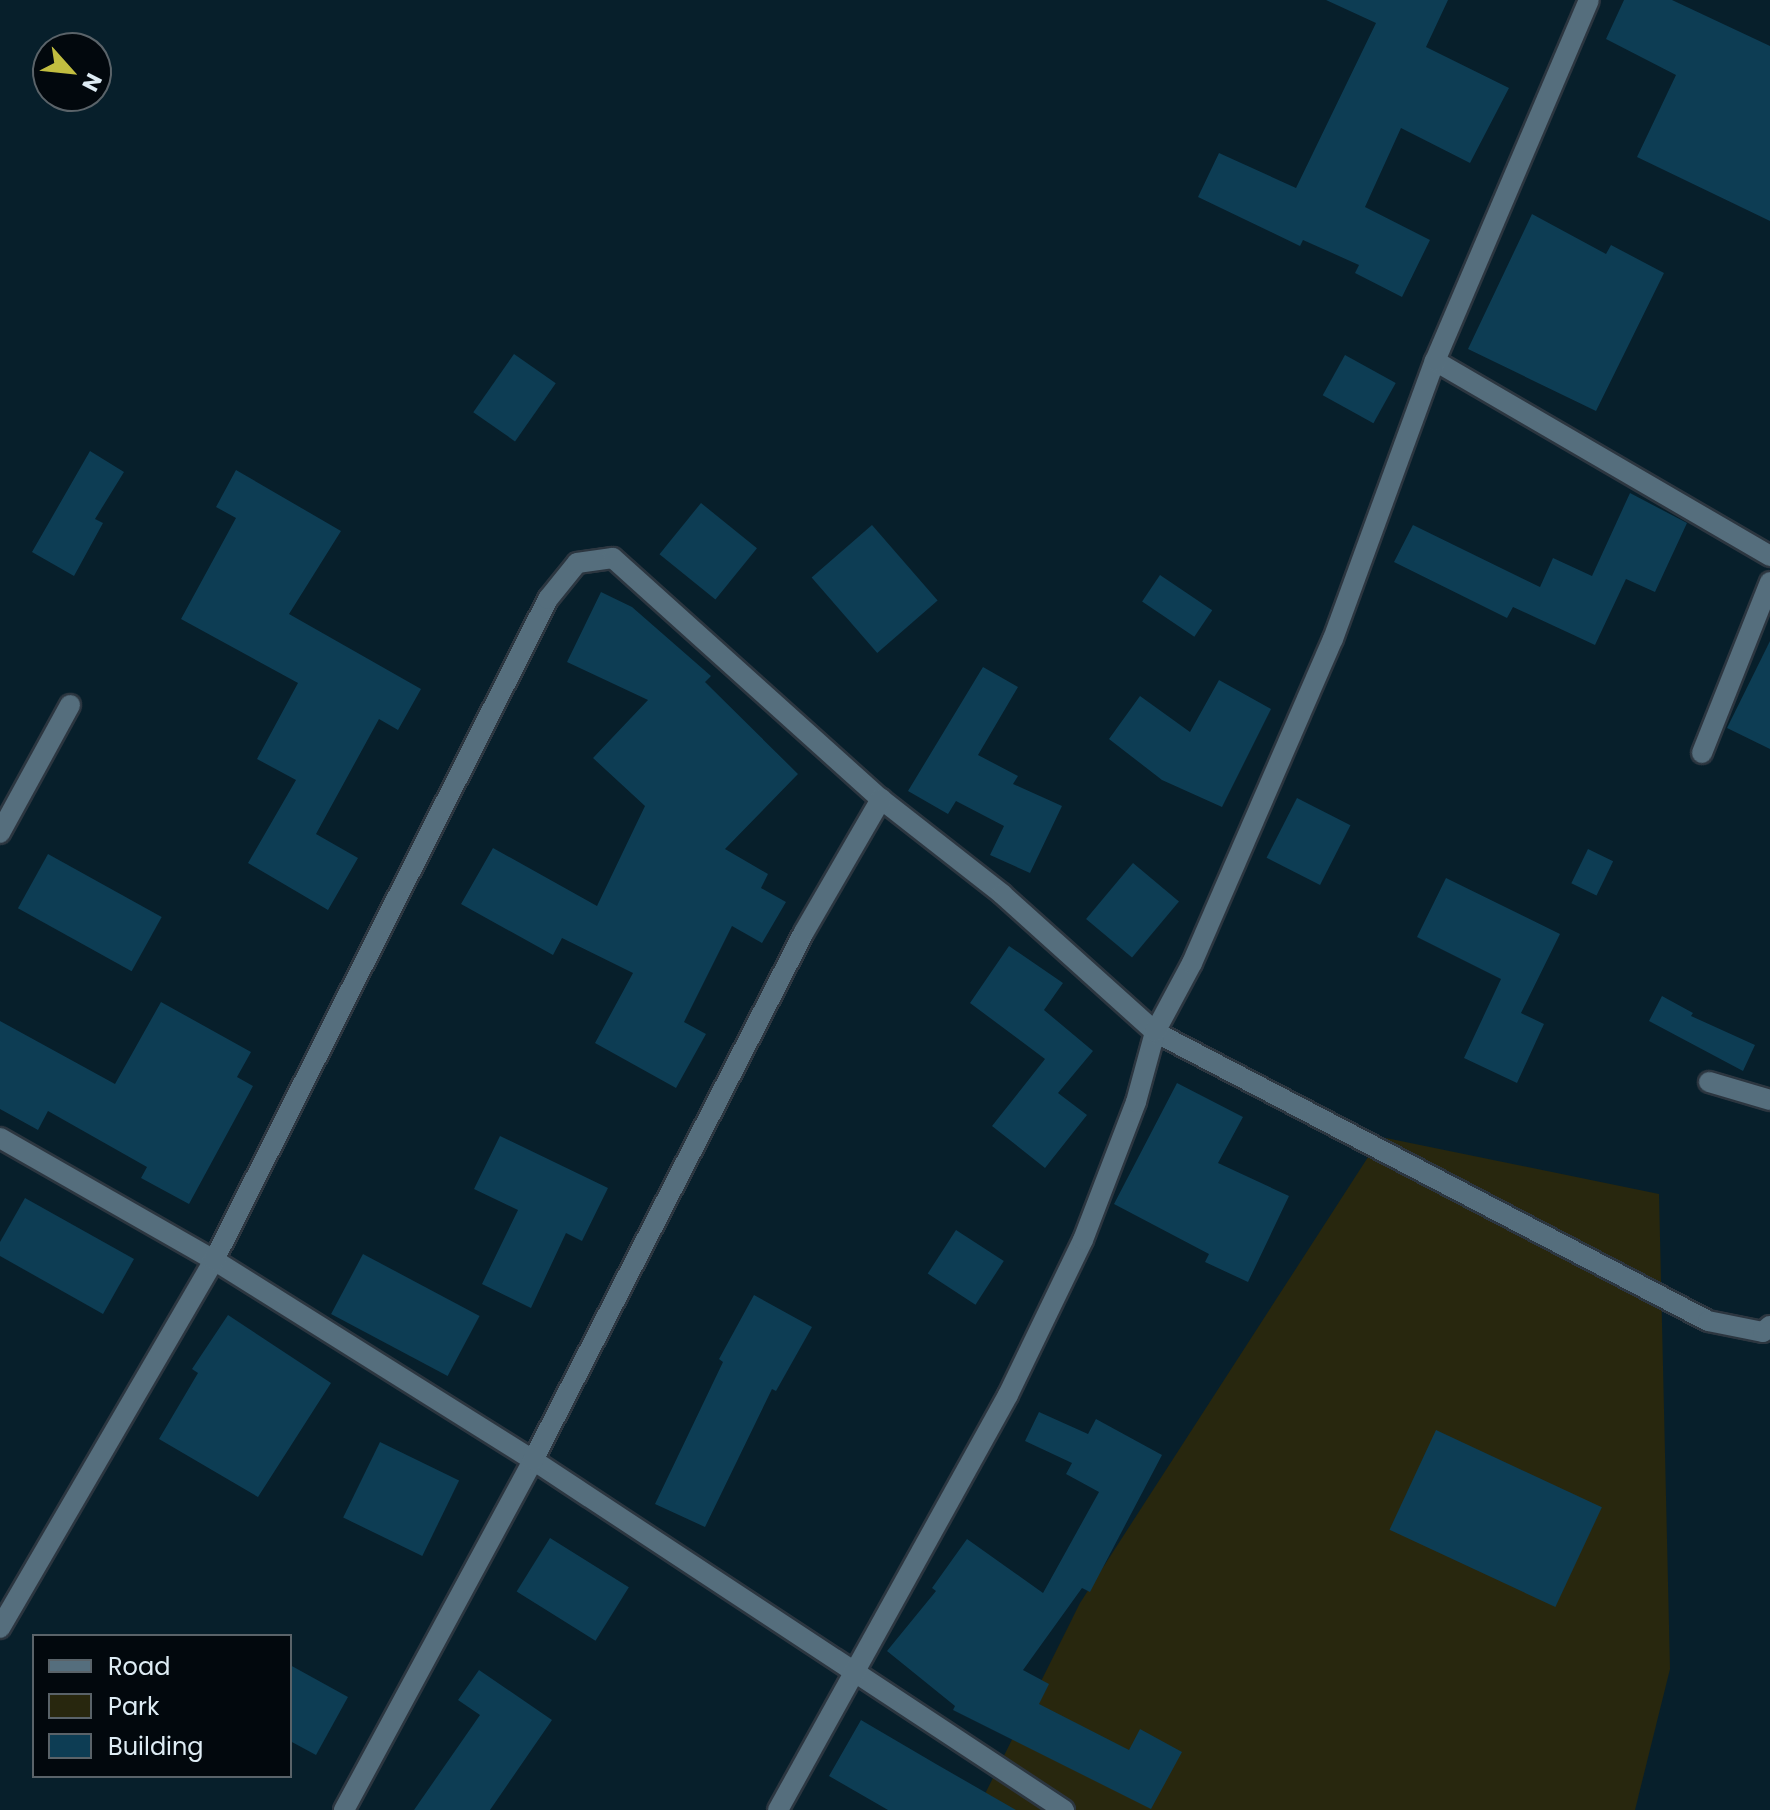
<!DOCTYPE html>
<html>
<head>
<meta charset="utf-8">
<style>
	body { margin:0 }
	#map { position:relative; width:1770px; height:1810px; overflow:hidden; background:#071f2b; font-family:Poppins,sans-serif }
	div>[style] { position:absolute }
	.green>* { inset:0; background:#28270e }
	.building>* { inset:0; background:#0d3d54; transform-origin:0 0 }
	.roads { filter:drop-shadow(2px 0 #2c3640) drop-shadow(-2px 0 #2c3640) drop-shadow(0 2px #2c3640) drop-shadow(0 -2px #2c3640) }
	.minor>* { height:20px; margin:-10px; padding:0 10px; transform-origin:10px; border-radius:10px; background:#556e7d }
	span { translate:-50% -50%; white-space:nowrap; text-align:center; line-height:1.15; -webkit-text-stroke:8px #02080d; paint-order:stroke }
	.legend { position:absolute; left:32px; top:1634px; width:260px; height:144px; box-sizing:border-box; background:#02080d; border:2px solid #5a6369; margin:0; padding:10px 14px; list-style:none; font-size:24px; color:#deecf4 }
	.legend li { display:flex; align-items:center; gap:16px; height:40px }
	.legend b { width:40px; border:2px solid #5a6369 }
	.north { position:absolute; left:32px; top:32px; width:80px; height:80px; box-sizing:border-box; background:#02080d; border:2px solid #5a6369; border-radius:50%; rotate:117deg; font-size:22px; font-weight:700; line-height:32px; text-align:center; color:#deecf4 }
	.north::after { content:''; display:block; margin:auto; width:28px; height:36px; background:#c1bd40; clip-path:polygon(50% 0,100% 100%,50% 72%,0 100%) }
</style>
</head>
<body>
<div id="map">
	<div class="green">
		<div style="clip-path:polygon(1381px 1137px,1659px 1194px,1670px 1669px,1635px 1810px,977px 1810px,1080px 1603px)"></div>
	</div>
	<div class="building">
		<div style="clip-path:polygon(1326px 0,1448px 0,1426px 47px,1509px 88px,1470px 163px,1401px 128px,1365px 207px,1430px 240px,1402px 297px,1355px 273px,1359px 265px,1303px 240px,1300px 246px,1198px 197px,1219px 153px,1296px 188px,1376px 23px)"></div>
		<div style="clip-path:polygon(1624px 0,1672px 0,1770px 46px,1770px 221px,1637px 157px,1676px 75px,1606px 39px)"></div>
		<div style="clip-path:polygon(1532px 214px,1606px 254px,1611px 245px,1664px 273px,1596px 411px,1468px 349px)"></div>
		<div style="left:514px;top:354px;width:51px;height:71px;rotate:35deg"></div>
		<div style="left:1345px;top:355px;width:58px;height:46px;rotate:29deg"></div>
		<div style="clip-path:polygon(90px 451px,124px 472px,95px 519px,103px 523px,74px 576px,32px 552px)"></div>
		<div style="clip-path:polygon(236px 470px,341px 531px,289px 614px,421px 689px,398px 730px,379px 719px,316px 834px,358px 858px,328px 910px,248px 863px,296px 780px,257px 759px,298px 683px,181px 619px,236px 518px,216px 507px)"></div>
		<div style="clip-path:polygon(1630px 493px,1687px 523px,1655px 592px,1626px 579px,1595px 645px,1513px 607px,1507px 618px,1394px 562px,1413px 525px,1540px 587px,1553px 558px,1592px 576px)"></div>
		<div style="left:701px;top:503px;width:72px;height:66px;rotate:39deg"></div>
		<div style="left:872px;top:525px;width:100px;height:80px;rotate:49deg"></div>
		<div style="left:1160px;top:575px;width:63px;height:32px;rotate:34deg"></div>
		<div style="clip-path:polygon(601px 592px,632px 607px,711px 676px,705px 682px,798px 774px,725px 849px,768px 874px,761px 888px,786px 902px,762px 943px,732px 926px,684px 1022px,706px 1034px,676px 1088px,595px 1043px,633px 973px,562px 938px,553px 955px,461px 904px,493px 848px,597px 906px,645px 806px,593px 758px,648px 700px,567px 662px)"></div>
		<div style="clip-path:polygon(1770px 641px,1770px 749px,1727px 728px)"></div>
		<div style="clip-path:polygon(983px 667px,1018px 687px,978px 755px,1018px 776px,1013px 784px,1062px 806px,1030px 873px,990px 855px,1004px 826px,956px 801px,948px 814px,908px 791px)"></div>
		<div style="clip-path:polygon(1219px 680px,1271px 709px,1222px 807px,1162px 780px,1109px 739px,1140px 696px,1190px 732px)"></div>
		<div style="left:1297px;top:798px;width:60px;height:67px;rotate:27deg"></div>
		<div style="left:1588px;top:849px;width:28px;height:38px;rotate:26deg"></div>
		<div style="left:48px;top:854px;width:130px;height:62px;rotate:29deg"></div>
		<div style="left:1133px;top:863px;width:60px;height:73px;rotate:40deg"></div>
		<div style="clip-path:polygon(1446px 878px,1560px 934px,1521px 1013px,1544px 1024px,1517px 1083px,1464px 1058px,1501px 979px,1417px 937px)"></div>
		<div style="clip-path:polygon(1009px 946px,1063px 983px,1044px 1010px,1093px 1051px,1058px 1093px,1087px 1115px,1045px 1168px,992px 1126px,1045px 1059px,970px 1003px)"></div>
		<div style="clip-path:polygon(1662px 996px,1693px 1013px,1691px 1016px,1755px 1045px,1743px 1071px,1649px 1021px)"></div>
		<div style="clip-path:polygon(161px 1002px,251px 1052px,237px 1077px,253px 1086px,189px 1204px,141px 1178px,147px 1167px,48px 1111px,38px 1130px,0 1109px,0 1021px,115px 1084px)"></div>
		<div style="clip-path:polygon(1177px 1083px,1243px 1117px,1218px 1163px,1289px 1196px,1248px 1282px,1205px 1262px,1209px 1254px,1114px 1204px)"></div>
		<div style="clip-path:polygon(500px 1136px,608px 1188px,582px 1241px,566px 1233px,531px 1308px,482px 1284px,518px 1210px,474px 1189px)"></div>
		<div style="clip-path:polygon(25px 1198px,134px 1259px,103px 1314px,0 1256px,0 1242px)"></div>
		<div style="left:956px;top:1230px;width:57px;height:52px;rotate:33deg"></div>
		<div style="left:363px;top:1254px;width:132px;height:68px;rotate:28deg"></div>
		<div style="clip-path:polygon(754px 1295px,812px 1327px,776px 1391px,772px 1389px,705px 1527px,655px 1504px,723px 1362px,719px 1359px)"></div>
		<div style="clip-path:polygon(228px 1315px,331px 1383px,258px 1497px,159px 1439px,198px 1373px,192px 1369px)"></div>
		<div style="clip-path:polygon(1039px 1412px,1088px 1434px,1096px 1419px,1162px 1455px,1090px 1592px,1082px 1588px,1023px 1670px,1049px 1684px,1039px 1704px,1129px 1750px,1140px 1729px,1182px 1752px,1151px 1809px,953px 1710px,955px 1706px,887px 1651px,936px 1591px,932px 1588px,967px 1539px,1043px 1593px,1099px 1492px,1066px 1474px,1072px 1463px,1025px 1441px)"></div>
		<div style="left:1436px;top:1430px;width:183px;height:110px;rotate:25deg"></div>
		<div style="left:380px;top:1442px;width:88px;height:84px;rotate:26deg"></div>
		<div style="left:550px;top:1538px;width:93px;height:63px;rotate:32deg"></div>
		<div style="clip-path:polygon(290px 1665px,348px 1697px,316px 1755px,290px 1741px)"></div>
		<div style="clip-path:polygon(479px 1670px,552px 1720px,490px 1810px,414px 1810px,480px 1715px,458px 1700px)"></div>
		<div style="clip-path:polygon(861px 1720px,936px 1764px,1016px 1810px,888px 1810px,829px 1776px)"></div>
	</div>
	<div class="roads">
		<div class="minor">
			<div style="left:1435px;top:361px;width:388px;rotate:30.2deg"></div>
			<div style="left:1702px;top:753px;width:184px;rotate:-68.3deg"></div>
			<div style="left:0;top:833px;width:146px;rotate:-61.3deg"></div>
			<div style="left:1709px;top:1082px;width:64px;rotate:16.4deg"></div>
			<div style="left:0;top:1138px;width:246px;rotate:29.7deg"></div>
			<div style="left:214px;top:1260px;width:377px;rotate:32.1deg"></div>
			<div style="left:533px;top:1460px;width:636px;rotate:33.39deg"></div>
			<div style="left:0;top:1628px;width:426px;rotate:-59.8deg"></div>
			<div style="left:214px;top:1260px;width:741px;rotate:-63.19deg"></div>
			<div style="left:548px;top:599px;width:46px;rotate:-51.1deg"></div>
			<div style="left:577px;top:563px;width:36px;rotate:-8deg"></div>
			<div style="left:613px;top:558px;width:360px;rotate:42deg"></div>
			<div style="left:881px;top:799px;width:154px;rotate:38.1deg"></div>
			<div style="left:1002px;top:894px;width:206px;rotate:42deg"></div>
			<div style="left:1155px;top:1032px;width:624px;rotate:27.59deg"></div>
			<div style="left:1708px;top:1321px;width:56px;rotate:11.3deg"></div>
			<div style="left:1763px;top:1332px;width:9px;rotate:-41deg"></div>
			<div style="left:344px;top:1810px;width:398px;rotate:-61.6deg"></div>
			<div style="left:533px;top:1460px;width:593px;rotate:-62.83deg"></div>
			<div style="left:804px;top:932px;width:154px;rotate:-59.9deg"></div>
			<div style="left:778px;top:1810px;width:474px;rotate:-61deg"></div>
			<div style="left:1008px;top:1395px;width:172px;rotate:-64.2deg"></div>
			<div style="left:1083px;top:1240px;width:148px;rotate:-69deg"></div>
			<div style="left:1136px;top:1102px;width:73px;rotate:-74.8deg"></div>
			<div style="left:1155px;top:1032px;width:78px;rotate:-61.8deg"></div>
			<div style="left:1192px;top:963px;width:353px;rotate:-66.5deg"></div>
			<div style="left:1333px;top:639px;width:296px;rotate:-69.9deg"></div>
			<div style="left:1435px;top:361px;width:392px;rotate:-66.9deg"></div>
		</div>
	</div>
	<ul class="legend">
	<li><b style="height:10px;background:#556e7d"></b>Road</li>
	<li><b style="height:22px;background:#28270e"></b>Park</li>
	<li><b style="height:22px;background:#0d3d54"></b>Building</li>
	</ul>
	<div class="north">N</div>
</div>
</body>
</html>
